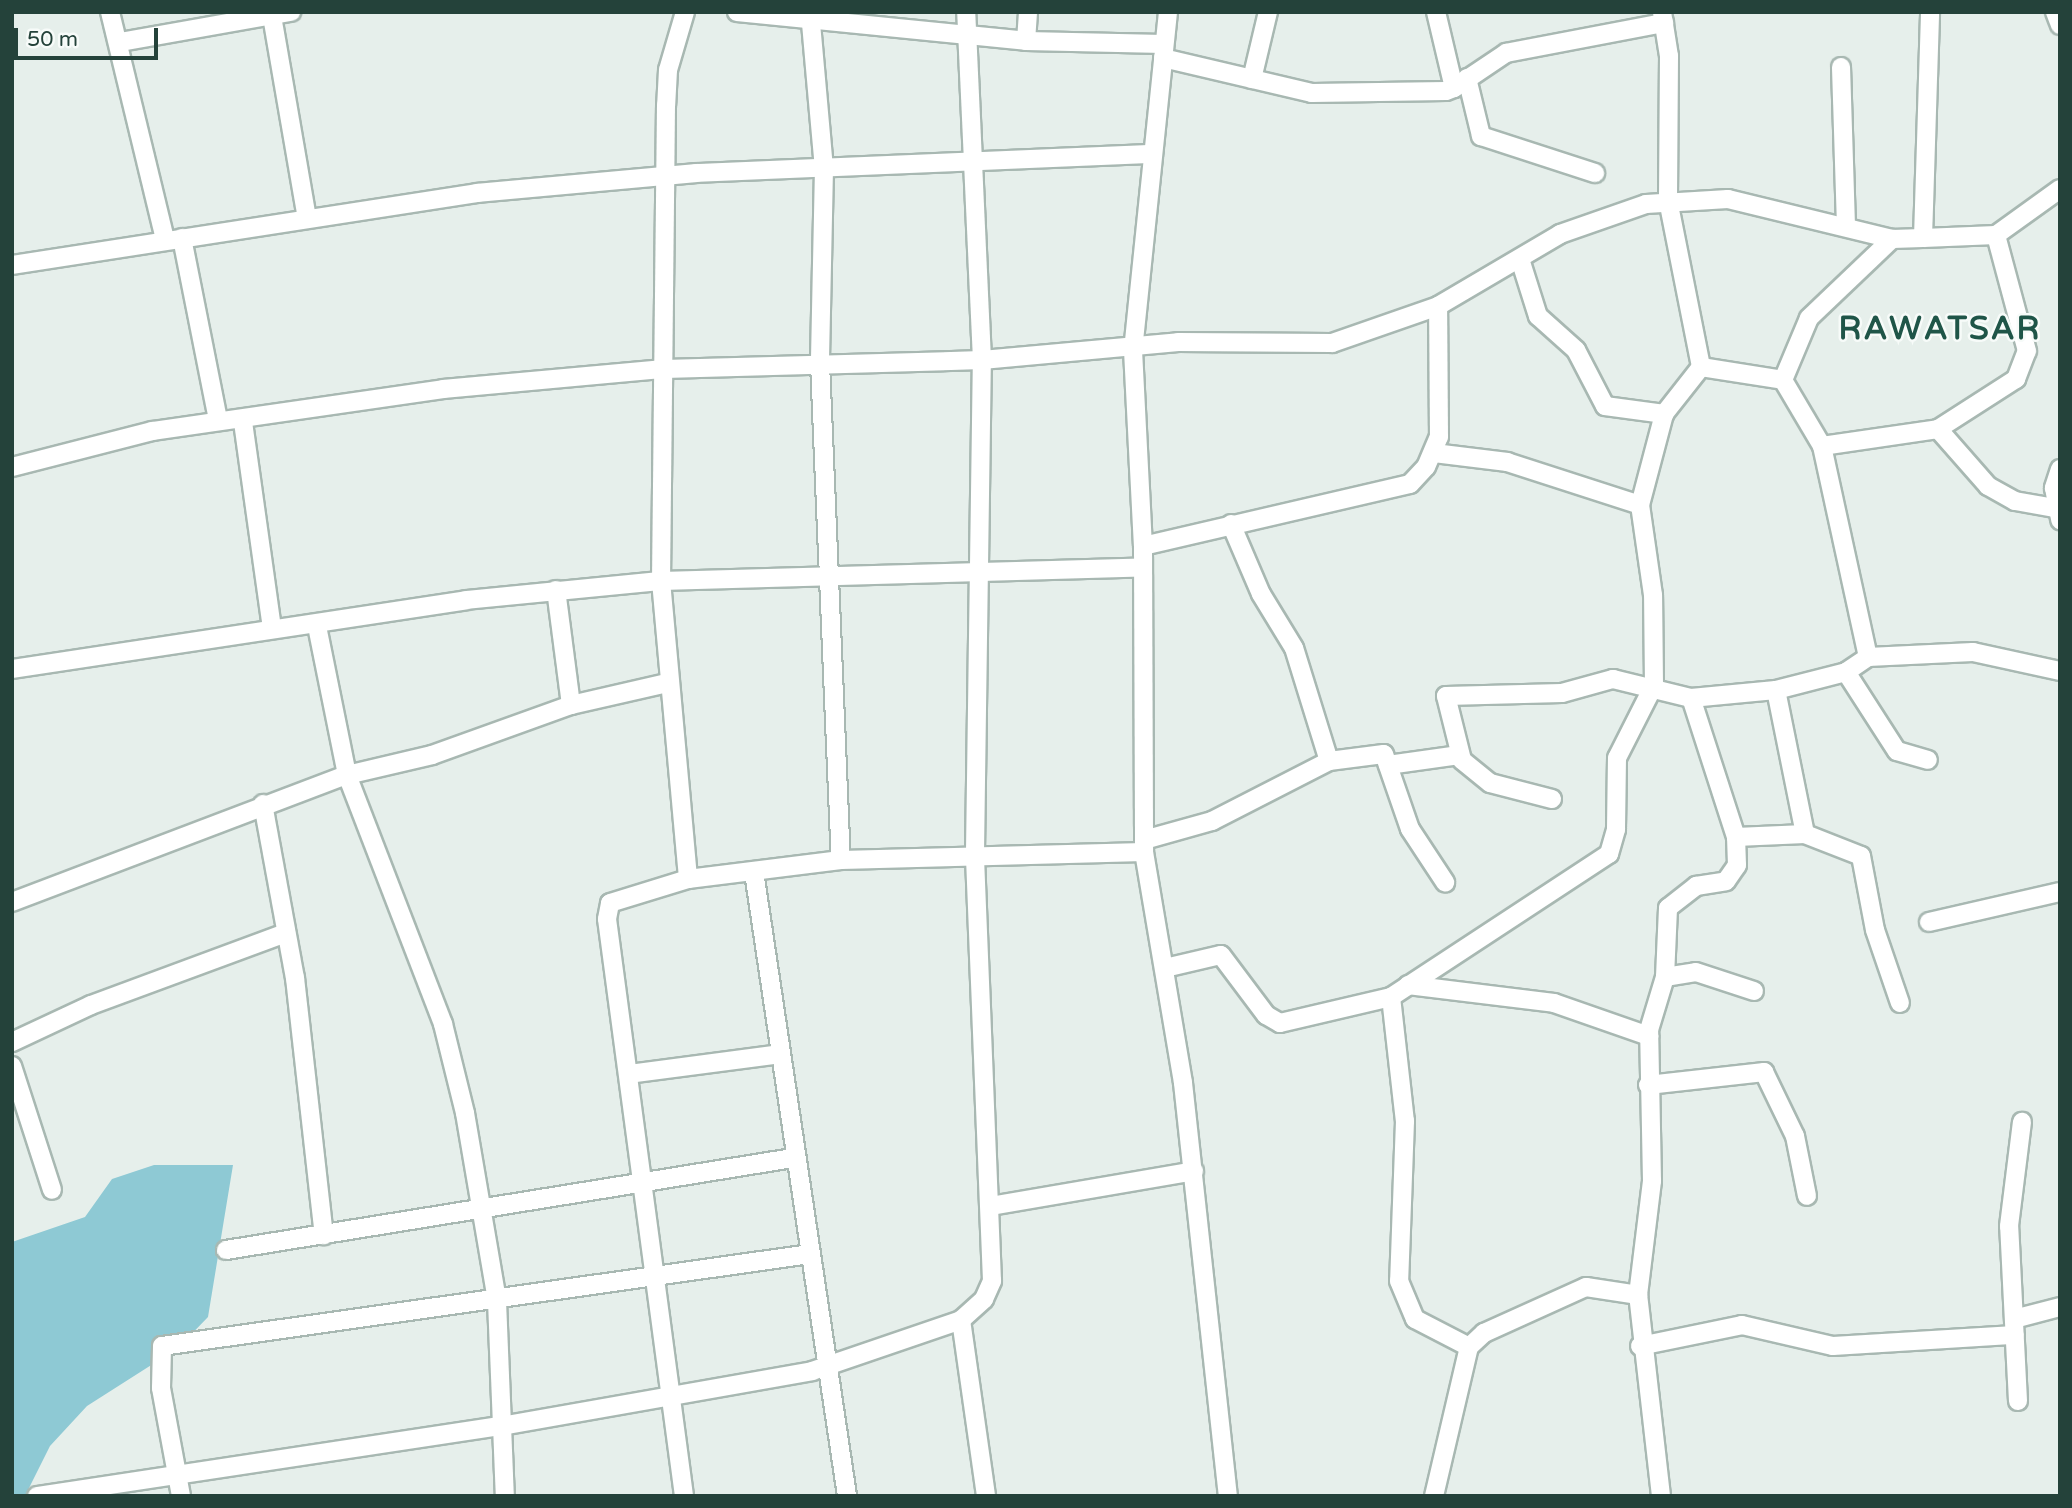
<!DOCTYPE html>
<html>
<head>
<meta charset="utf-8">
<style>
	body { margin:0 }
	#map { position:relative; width:2072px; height:1508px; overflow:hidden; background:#e6efeb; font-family:"Varela Round",sans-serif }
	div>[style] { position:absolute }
	.water>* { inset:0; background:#8ec9d4 }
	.roads { filter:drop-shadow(2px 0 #a8b8b2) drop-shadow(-2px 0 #a8b8b2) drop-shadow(0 2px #a8b8b2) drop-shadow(0 -2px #a8b8b2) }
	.street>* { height:18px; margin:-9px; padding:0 9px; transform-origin:9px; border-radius:9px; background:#fff }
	span { translate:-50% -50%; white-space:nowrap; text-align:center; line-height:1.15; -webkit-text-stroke:5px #f7fbf9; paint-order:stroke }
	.district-label { font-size:32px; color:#1f5548; font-weight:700; letter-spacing:2px }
	.frame { position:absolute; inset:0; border:14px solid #24423a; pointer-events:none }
	.scale { position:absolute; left:14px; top:28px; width:144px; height:32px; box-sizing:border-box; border:4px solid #24423a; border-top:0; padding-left:9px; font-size:21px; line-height:24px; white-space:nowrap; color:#24423a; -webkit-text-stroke:5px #f7fbf9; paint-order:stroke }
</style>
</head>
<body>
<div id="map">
	<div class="water">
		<div style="clip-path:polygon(154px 1165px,233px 1165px,208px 1317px,178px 1348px,87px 1406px,50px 1446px,25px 1496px,12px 1496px,12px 1242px,85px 1217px,112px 1179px)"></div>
	</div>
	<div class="roads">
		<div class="street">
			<div style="left:110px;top:12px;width:234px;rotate:76.4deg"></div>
			<div style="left:685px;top:12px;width:60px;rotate:106.3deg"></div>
			<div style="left:668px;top:70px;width:35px;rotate:93deg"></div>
			<div style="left:666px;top:105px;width:476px;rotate:90.6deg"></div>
			<div style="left:661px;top:581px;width:299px;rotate:84.8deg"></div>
			<div style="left:737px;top:12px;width:290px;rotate:5.7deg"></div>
			<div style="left:1026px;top:41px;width:138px;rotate:1.2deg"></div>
			<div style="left:810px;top:12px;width:157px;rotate:84.9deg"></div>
			<div style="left:824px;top:168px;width:195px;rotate:91.2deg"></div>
			<div style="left:820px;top:363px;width:497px;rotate:87.6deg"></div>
			<div style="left:1168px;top:12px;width:340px;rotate:95.9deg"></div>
			<div style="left:1133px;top:350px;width:196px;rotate:87.1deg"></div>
			<div style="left:1143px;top:546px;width:306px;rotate:89.8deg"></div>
			<div style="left:1144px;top:852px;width:234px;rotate:80.4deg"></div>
			<div style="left:1183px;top:1083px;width:415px;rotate:83.8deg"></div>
			<div style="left:1662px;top:12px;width:45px;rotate:81deg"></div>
			<div style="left:1669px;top:56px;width:144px;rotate:90.4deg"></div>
			<div style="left:1668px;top:200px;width:170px;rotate:78.8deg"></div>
			<div style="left:2055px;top:12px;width:14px;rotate:69deg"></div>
			<div style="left:272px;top:16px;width:205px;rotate:80.2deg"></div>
			<div style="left:1026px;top:41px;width:29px;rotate:-86deg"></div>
			<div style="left:120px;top:42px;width:174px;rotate:-10deg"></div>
			<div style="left:1163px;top:58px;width:153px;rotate:13.2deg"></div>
			<div style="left:1312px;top:93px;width:134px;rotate:-0.9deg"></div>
			<div style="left:1446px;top:91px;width:9px;rotate:-21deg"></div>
			<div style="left:1454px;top:88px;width:78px;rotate:-103.3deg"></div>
			<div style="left:1841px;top:67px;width:159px;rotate:88.2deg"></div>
			<div style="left:1467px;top:78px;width:60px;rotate:76.4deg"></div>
			<div style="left:1481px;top:136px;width:120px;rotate:18deg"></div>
			<div style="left:1252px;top:79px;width:69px;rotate:-76.6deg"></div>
			<div style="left:1454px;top:88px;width:63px;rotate:-33.9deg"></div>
			<div style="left:1506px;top:53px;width:161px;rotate:-10.8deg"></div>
			<div style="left:182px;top:238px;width:186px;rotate:78.8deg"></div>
			<div style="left:1923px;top:238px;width:226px;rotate:-88.2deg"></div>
			<div style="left:1520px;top:259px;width:60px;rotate:72.5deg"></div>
			<div style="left:1538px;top:316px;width:51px;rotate:41.8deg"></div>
			<div style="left:1576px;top:350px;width:63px;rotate:62.6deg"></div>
			<div style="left:1605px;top:406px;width:60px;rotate:7.7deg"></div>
			<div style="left:12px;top:265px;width:471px;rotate:-8.8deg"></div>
			<div style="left:477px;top:193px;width:220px;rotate:-5.2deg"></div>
			<div style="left:696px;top:173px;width:456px;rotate:-2.4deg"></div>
			<div style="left:243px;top:422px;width:208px;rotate:82deg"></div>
			<div style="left:1938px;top:429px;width:76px;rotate:48.7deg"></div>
			<div style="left:1988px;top:486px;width:31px;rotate:29deg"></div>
			<div style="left:2015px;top:501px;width:41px;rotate:9.9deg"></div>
			<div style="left:1822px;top:446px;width:117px;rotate:-8.3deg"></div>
			<div style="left:1938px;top:429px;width:93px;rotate:-32.7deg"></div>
			<div style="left:2016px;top:379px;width:30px;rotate:-69deg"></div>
			<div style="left:2027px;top:351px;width:120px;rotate:-105deg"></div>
			<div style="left:1434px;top:453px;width:74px;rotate:7deg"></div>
			<div style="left:1507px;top:462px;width:140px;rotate:17.9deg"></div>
			<div style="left:12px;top:467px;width:145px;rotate:-14.4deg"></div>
			<div style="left:152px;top:431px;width:294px;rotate:-8.2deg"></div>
			<div style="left:443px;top:389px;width:222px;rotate:-5.2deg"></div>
			<div style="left:664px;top:369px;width:318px;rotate:-1.6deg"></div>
			<div style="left:982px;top:360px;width:197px;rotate:-5.2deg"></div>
			<div style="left:1178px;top:342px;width:154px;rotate:0.4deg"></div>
			<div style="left:1332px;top:343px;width:112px;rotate:-19.2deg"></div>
			<div style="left:1438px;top:306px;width:142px;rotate:-30.5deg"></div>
			<div style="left:1560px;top:234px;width:91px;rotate:-19.2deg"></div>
			<div style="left:1646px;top:204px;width:82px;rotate:-3.5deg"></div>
			<div style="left:1728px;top:199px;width:169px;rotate:13.7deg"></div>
			<div style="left:1892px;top:239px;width:31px;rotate:-2deg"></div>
			<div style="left:1923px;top:238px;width:73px;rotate:-2.4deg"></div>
			<div style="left:1996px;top:235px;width:79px;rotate:-35.7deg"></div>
			<div style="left:2060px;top:469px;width:20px;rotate:108deg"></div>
			<div style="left:2054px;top:488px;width:33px;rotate:79deg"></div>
			<div style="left:1143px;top:546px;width:274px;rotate:-13.1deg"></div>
			<div style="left:1410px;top:484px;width:23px;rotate:-47deg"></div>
			<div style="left:1426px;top:467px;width:33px;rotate:-67deg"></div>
			<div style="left:1439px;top:437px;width:131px;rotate:-90.4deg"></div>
			<div style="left:317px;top:626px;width:152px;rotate:78.6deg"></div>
			<div style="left:347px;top:775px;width:267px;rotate:68.9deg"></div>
			<div style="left:443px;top:1024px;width:92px;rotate:76.1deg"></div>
			<div style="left:465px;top:1113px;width:191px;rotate:80.3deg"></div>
			<div style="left:497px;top:1301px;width:195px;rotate:87.7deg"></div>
			<div style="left:1868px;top:657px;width:105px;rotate:-2.7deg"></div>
			<div style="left:1973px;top:652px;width:89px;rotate:12.3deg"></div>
			<div style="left:12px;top:669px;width:459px;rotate:-8.6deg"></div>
			<div style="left:466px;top:600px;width:196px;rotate:-5.6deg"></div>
			<div style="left:661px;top:581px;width:480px;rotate:-1.6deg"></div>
			<div style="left:1846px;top:672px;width:94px;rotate:57.2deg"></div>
			<div style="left:1897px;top:751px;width:32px;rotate:16deg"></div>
			<div style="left:1776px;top:690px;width:147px;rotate:78.6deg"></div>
			<div style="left:571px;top:705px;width:98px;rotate:-12.9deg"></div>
			<div style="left:1329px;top:761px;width:55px;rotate:-7.3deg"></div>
			<div style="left:1384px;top:754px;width:79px;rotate:70.9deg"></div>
			<div style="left:1410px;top:829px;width:64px;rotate:56.6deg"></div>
			<div style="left:1388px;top:765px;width:72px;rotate:-8deg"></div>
			<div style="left:1552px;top:799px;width:64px;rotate:-165.5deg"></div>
			<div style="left:1490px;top:783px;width:36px;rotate:-141deg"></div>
			<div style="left:1462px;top:760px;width:66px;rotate:-104deg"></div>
			<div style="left:1446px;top:696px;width:116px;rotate:-1.5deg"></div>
			<div style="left:1562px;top:693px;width:53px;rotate:-15.4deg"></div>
			<div style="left:1613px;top:679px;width:80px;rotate:13.7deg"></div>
			<div style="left:1691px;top:698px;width:85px;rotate:-5.4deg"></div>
			<div style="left:1776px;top:690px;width:72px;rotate:-14.4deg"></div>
			<div style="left:1846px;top:672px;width:27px;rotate:-34deg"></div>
			<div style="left:1868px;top:657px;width:216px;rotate:-102.3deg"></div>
			<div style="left:1822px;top:446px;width:77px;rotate:-120.6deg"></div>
			<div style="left:263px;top:804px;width:177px;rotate:79.6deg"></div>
			<div style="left:295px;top:978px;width:259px;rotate:83.6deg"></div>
			<div style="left:1736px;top:837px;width:69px;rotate:-2.5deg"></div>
			<div style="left:1805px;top:834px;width:60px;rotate:21.4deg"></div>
			<div style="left:1861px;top:856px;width:75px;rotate:79.3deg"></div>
			<div style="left:1875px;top:930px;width:77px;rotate:71.1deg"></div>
			<div style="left:1144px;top:840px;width:71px;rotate:-15.6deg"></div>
			<div style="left:1212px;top:821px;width:131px;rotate:-27.1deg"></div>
			<div style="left:1329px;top:761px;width:118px;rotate:-107.2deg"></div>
			<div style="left:1294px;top:648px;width:63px;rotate:-121.4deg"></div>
			<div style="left:1261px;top:594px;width:76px;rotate:-113.2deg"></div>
			<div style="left:754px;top:872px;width:631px;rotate:81.52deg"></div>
			<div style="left:12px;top:902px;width:358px;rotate:-20.8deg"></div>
			<div style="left:347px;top:775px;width:87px;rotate:-13.2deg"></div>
			<div style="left:432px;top:755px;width:148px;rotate:-19.8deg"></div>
			<div style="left:571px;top:705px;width:116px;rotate:-97.4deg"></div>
			<div style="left:1929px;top:922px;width:134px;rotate:-12.9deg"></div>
			<div style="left:1165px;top:968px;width:57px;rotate:-13.1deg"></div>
			<div style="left:1221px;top:955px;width:75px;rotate:53.1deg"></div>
			<div style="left:1266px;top:1015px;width:16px;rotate:30deg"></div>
			<div style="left:1280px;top:1023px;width:114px;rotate:-13.2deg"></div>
			<div style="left:1391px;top:997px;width:125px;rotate:83.6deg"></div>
			<div style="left:1405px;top:1121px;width:160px;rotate:92.1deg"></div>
			<div style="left:1399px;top:1281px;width:41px;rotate:67.2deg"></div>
			<div style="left:1415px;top:1319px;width:61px;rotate:27.4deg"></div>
			<div style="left:1665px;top:977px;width:69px;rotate:-87.5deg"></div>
			<div style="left:1668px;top:908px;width:36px;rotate:-38deg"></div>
			<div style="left:1696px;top:886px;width:30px;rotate:-9deg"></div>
			<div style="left:1726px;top:881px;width:19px;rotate:-55deg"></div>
			<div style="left:1737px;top:865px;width:28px;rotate:-92deg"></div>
			<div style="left:1736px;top:837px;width:146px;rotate:-107.9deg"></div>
			<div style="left:1408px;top:985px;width:147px;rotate:7deg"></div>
			<div style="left:1554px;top:1003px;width:101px;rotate:19.2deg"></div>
			<div style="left:1391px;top:997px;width:261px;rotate:-33.3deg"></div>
			<div style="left:1609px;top:854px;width:26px;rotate:-74deg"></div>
			<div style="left:1616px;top:829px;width:71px;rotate:-89.2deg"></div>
			<div style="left:1617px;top:758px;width:82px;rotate:-63.1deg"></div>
			<div style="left:1654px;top:685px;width:90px;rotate:-90.6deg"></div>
			<div style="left:1653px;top:595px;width:91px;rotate:-98.2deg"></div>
			<div style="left:1640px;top:505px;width:94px;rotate:-75.2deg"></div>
			<div style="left:1664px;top:414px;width:60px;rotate:-51.8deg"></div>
			<div style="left:1701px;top:367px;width:83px;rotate:9deg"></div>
			<div style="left:1783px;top:380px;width:67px;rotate:-67.2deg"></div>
			<div style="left:1809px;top:318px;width:115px;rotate:-43.6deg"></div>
			<div style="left:12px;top:1042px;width:87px;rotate:-25.1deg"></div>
			<div style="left:91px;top:1005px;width:208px;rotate:-20.3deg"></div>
			<div style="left:12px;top:1066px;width:130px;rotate:72.1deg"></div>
			<div style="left:629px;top:1074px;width:152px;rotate:-7.5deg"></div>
			<div style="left:1648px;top:1085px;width:117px;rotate:-6.4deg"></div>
			<div style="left:1764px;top:1072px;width:71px;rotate:64.2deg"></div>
			<div style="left:1795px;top:1136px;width:61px;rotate:78.7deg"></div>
			<div style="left:990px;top:1206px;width:207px;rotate:-9.7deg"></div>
			<div style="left:226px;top:1250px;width:574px;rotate:-9.22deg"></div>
			<div style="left:2014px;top:1319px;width:48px;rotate:-14.6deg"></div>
			<div style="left:961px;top:1320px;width:178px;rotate:81.9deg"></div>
			<div style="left:1640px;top:1346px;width:104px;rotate:-11.6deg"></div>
			<div style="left:1742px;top:1325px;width:93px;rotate:13deg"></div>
			<div style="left:1833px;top:1346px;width:182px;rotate:-3.5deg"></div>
			<div style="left:2018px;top:1401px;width:175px;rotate:-92.9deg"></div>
			<div style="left:2009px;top:1226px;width:105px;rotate:-82.9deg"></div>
			<div style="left:37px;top:1496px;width:469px;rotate:-8.6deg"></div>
			<div style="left:501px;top:1426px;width:316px;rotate:-10deg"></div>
			<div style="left:812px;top:1371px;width:157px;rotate:-18.9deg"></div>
			<div style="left:961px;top:1320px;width:31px;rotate:-42deg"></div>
			<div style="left:984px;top:1299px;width:20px;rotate:-66deg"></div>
			<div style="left:992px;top:1281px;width:429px;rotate:-92.3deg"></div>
			<div style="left:975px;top:852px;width:492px;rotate:-89.2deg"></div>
			<div style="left:982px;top:360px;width:348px;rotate:-92.6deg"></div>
			<div style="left:181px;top:1496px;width:110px;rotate:-100.5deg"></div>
			<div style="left:161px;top:1388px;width:42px;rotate:-88.6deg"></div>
			<div style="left:162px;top:1346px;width:654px;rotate:-8.08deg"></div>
			<div style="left:684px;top:1496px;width:582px;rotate:-97.6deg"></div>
			<div style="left:607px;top:919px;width:16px;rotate:-79deg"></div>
			<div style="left:610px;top:903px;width:82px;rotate:-17.1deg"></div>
			<div style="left:688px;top:879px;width:154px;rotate:-7.1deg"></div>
			<div style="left:841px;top:860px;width:303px;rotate:-1.5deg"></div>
			<div style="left:1434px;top:1496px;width:153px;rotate:-76.8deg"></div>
			<div style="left:1469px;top:1347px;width:21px;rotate:-43deg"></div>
			<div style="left:1484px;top:1333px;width:112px;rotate:-24.3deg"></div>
			<div style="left:1586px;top:1287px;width:53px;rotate:8.7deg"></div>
			<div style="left:1661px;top:1496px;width:202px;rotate:-96.5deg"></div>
			<div style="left:1638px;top:1295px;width:115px;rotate:-83deg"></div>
			<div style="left:1652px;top:1181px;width:151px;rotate:-91.1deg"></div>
			<div style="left:1649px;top:1030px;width:55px;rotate:-73.2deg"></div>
			<div style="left:1665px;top:977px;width:31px;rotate:-9deg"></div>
			<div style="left:1696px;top:972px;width:61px;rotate:18.1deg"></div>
		</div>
	</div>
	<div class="district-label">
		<span style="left:1940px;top:329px">RAWATSAR</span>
	</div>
	<div class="frame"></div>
	<div class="scale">50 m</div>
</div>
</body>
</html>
